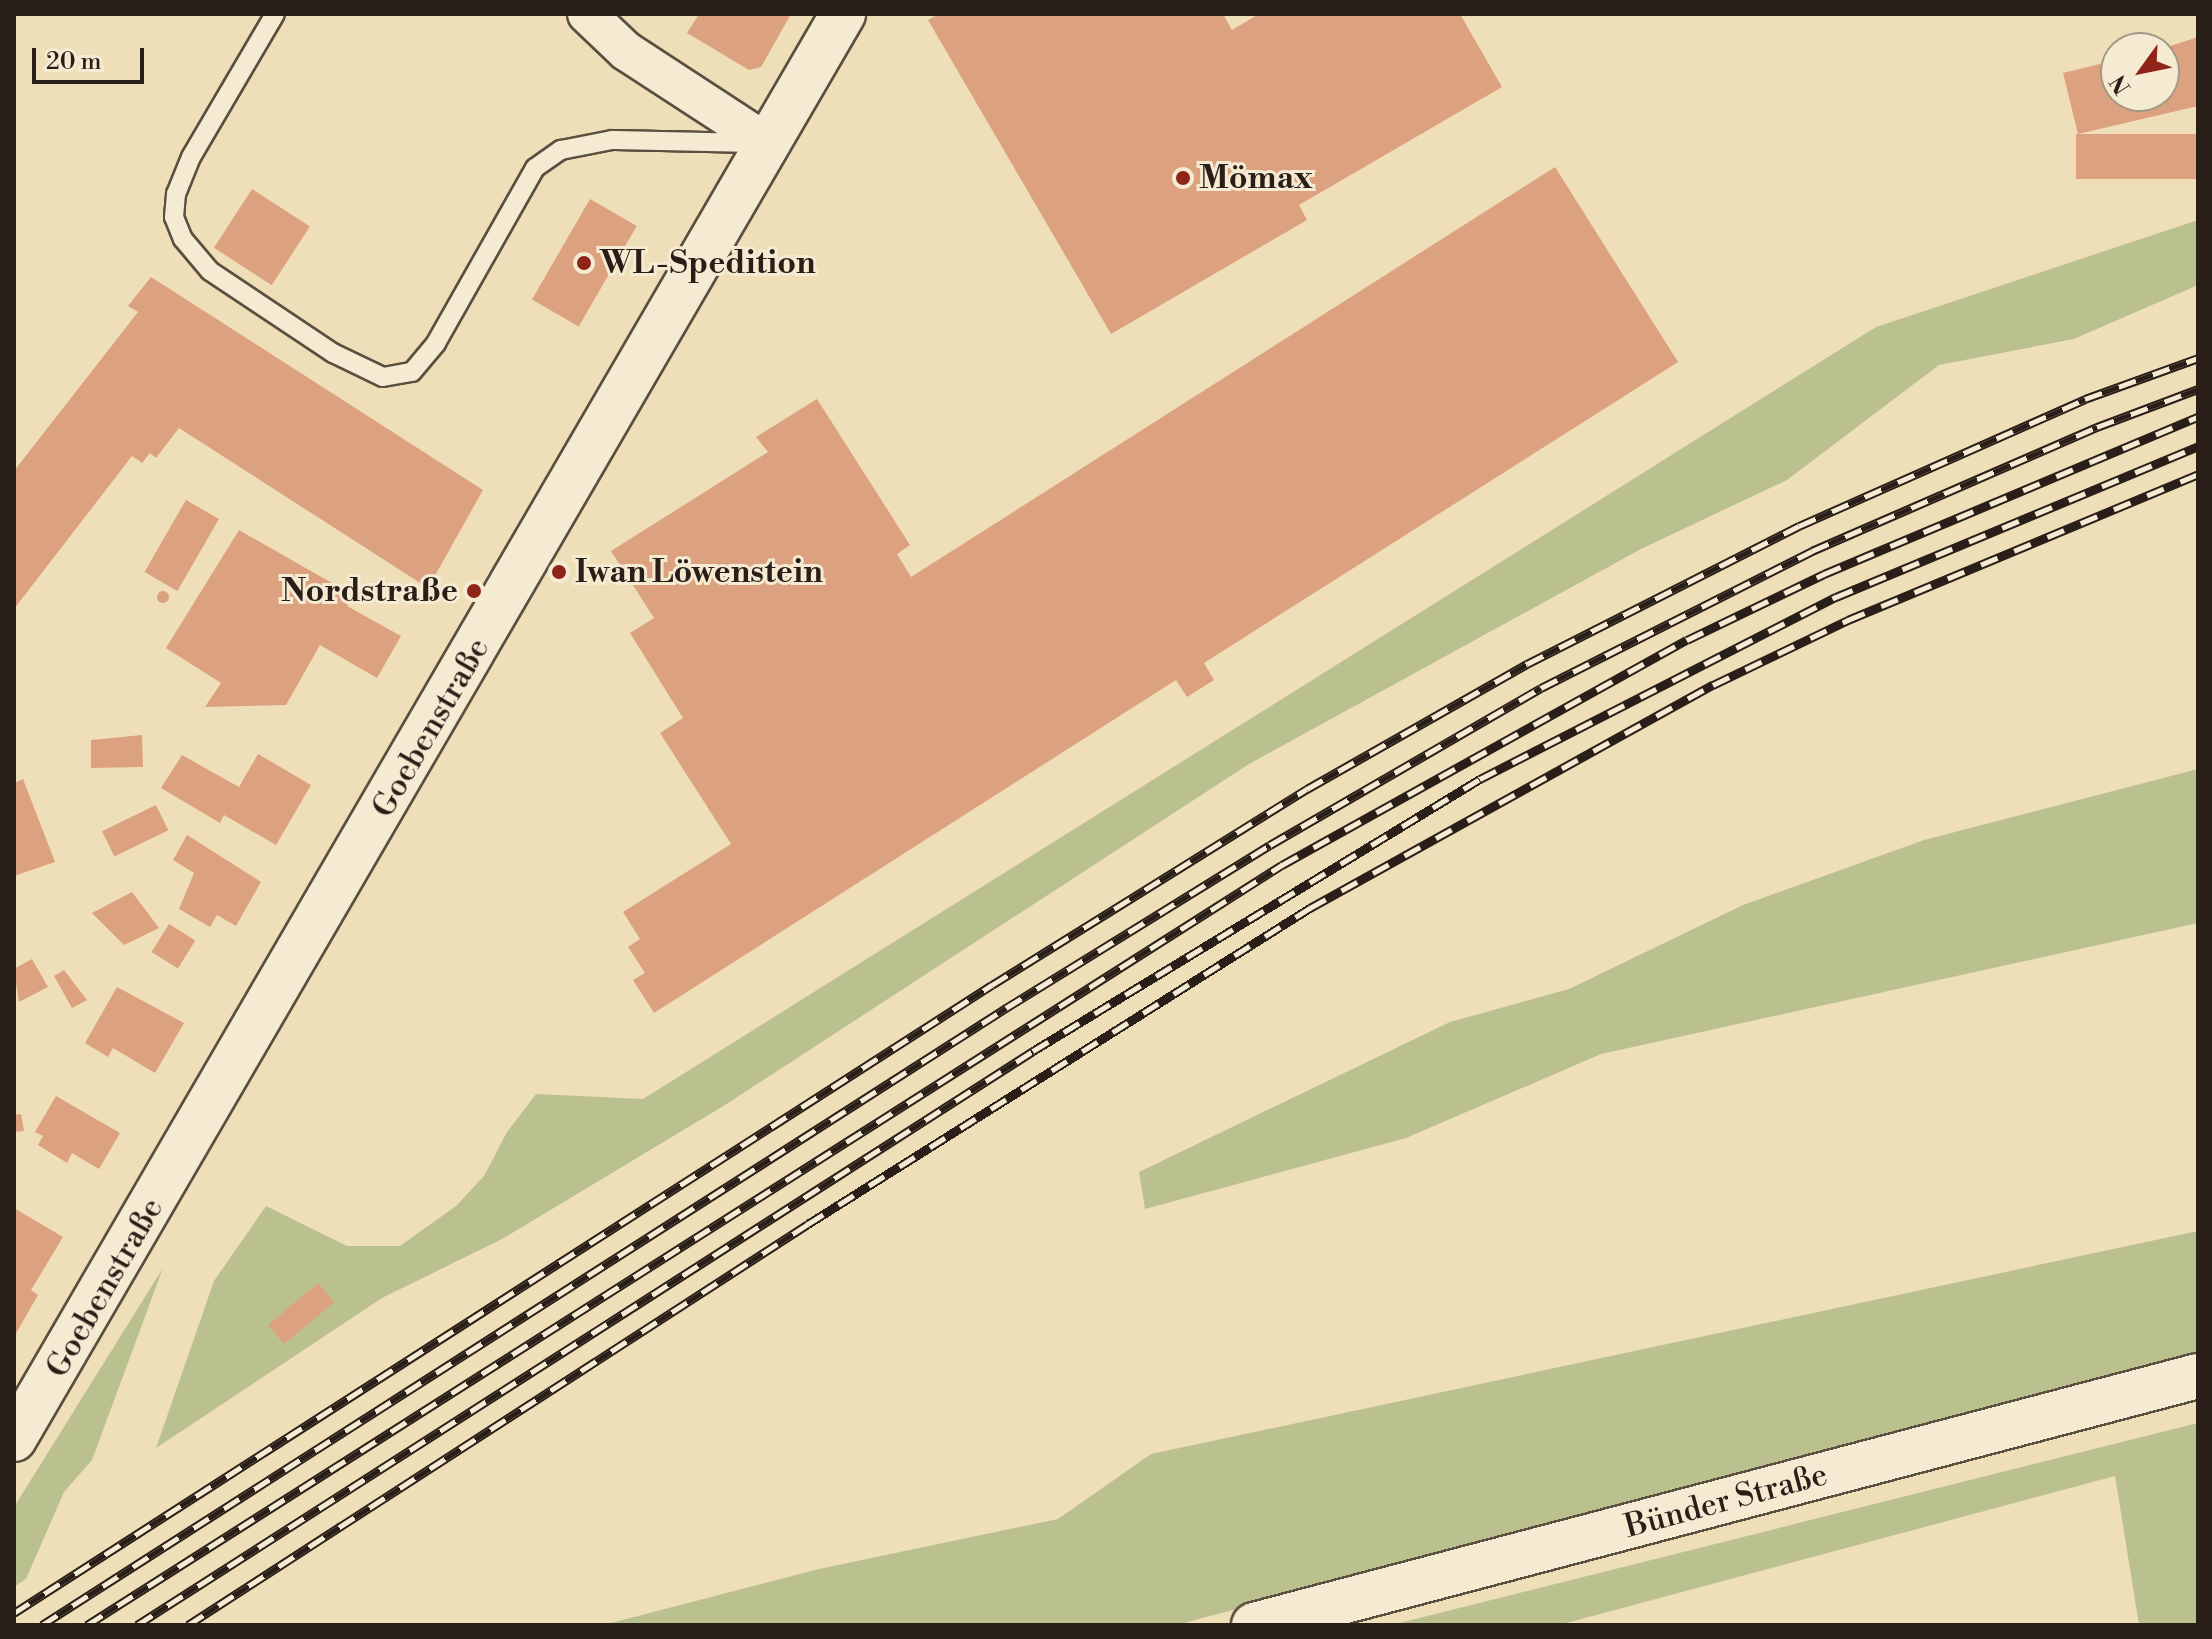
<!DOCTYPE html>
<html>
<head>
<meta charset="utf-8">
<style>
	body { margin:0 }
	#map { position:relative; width:2212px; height:1639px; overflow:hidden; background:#efdfb9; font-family:"Libre Bodoni",serif }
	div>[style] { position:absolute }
	.green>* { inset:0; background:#bbc18e }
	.building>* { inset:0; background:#dca17f; transform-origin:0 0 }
	.round { border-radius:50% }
	.roads { filter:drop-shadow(2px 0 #5b4f40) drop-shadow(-2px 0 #5b4f40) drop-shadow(0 2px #5b4f40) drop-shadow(0 -2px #5b4f40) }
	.lane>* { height:18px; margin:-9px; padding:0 9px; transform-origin:9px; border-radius:9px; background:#f5ead2 }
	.street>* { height:38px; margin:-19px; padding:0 19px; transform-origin:19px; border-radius:19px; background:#f5ead2 }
	.secondary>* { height:44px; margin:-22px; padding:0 22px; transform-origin:22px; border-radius:22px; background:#f5ead2 }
	.rail>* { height:9px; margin-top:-4.5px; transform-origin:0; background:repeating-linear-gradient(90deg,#f5ead2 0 18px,#2a1f18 0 36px); box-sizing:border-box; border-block:2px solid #2a1f18 }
	.dots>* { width:22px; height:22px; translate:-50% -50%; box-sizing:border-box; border:4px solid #f5ead2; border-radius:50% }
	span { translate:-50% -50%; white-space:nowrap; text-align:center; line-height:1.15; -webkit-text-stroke:6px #f5ead2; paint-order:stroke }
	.poi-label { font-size:32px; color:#2a1f18; font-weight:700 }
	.left { translate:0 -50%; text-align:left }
	.right { translate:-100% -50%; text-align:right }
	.street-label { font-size:32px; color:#2a1f18 }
	.frame { position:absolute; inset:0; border:16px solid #2a1f18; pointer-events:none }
	.north { position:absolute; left:2100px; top:32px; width:80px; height:80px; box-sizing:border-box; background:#f5ead2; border:2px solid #a49988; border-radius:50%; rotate:237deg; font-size:22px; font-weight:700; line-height:32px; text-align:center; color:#2a1f18 }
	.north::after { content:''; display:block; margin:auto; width:28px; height:36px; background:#8f2418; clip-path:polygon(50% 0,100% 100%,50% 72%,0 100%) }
	.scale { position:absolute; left:32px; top:48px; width:112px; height:36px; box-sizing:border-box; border:4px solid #2a1f18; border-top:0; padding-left:10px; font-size:24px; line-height:28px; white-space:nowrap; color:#2a1f18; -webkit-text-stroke:6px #f5ead2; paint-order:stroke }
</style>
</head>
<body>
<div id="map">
	<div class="green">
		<div style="clip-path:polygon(2198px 220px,2198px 285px,2074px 339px,1939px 365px,1787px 480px,1641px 549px,1249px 764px,725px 1105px,504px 1238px,382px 1298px,156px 1448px,214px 1281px,266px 1206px,347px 1246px,400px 1246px,456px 1206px,484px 1176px,507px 1132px,536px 1094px,643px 1099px,1876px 327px)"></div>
		<div style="clip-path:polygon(2198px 769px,2198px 923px,1601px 1054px,1406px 1138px,1145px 1209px,1139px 1172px,1450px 1022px,1569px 989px,1743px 905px,1924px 840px)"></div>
		<div style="clip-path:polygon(2198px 1231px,2198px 1356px,1176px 1625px,603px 1625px,819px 1569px,1058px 1519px,1151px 1454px)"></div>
		<div style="clip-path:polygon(163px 1268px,92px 1460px,64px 1492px,26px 1579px,14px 1587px,14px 1507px)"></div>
		<div style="clip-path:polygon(2198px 1423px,2198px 1625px,2139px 1625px,2115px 1476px,1559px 1625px,1391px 1625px)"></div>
	</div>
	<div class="building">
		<div style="clip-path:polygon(699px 14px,791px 14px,761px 67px,749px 70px,687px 33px)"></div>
		<div style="clip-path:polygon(939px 14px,1223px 14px,1232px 30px,1259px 14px,1460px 14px,1502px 87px,1299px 205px,1307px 220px,1111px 334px,928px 20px)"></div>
		<div style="clip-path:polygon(2198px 37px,2198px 106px,2078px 134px,2063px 73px,2116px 60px,2116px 96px,2164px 96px,2164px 48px)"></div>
		<div style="left:2198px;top:134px;width:45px;height:122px;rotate:90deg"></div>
		<div style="clip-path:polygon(1555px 167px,1678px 362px,1204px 663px,1214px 680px,1187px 697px,1176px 680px,654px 1013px,633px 980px,645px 973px,628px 947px,640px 939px,623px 912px,731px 844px,660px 733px,683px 718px,630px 633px,654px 618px,611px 551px,768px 452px,756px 437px,817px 399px,910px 545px,897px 554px,911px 577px)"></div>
		<div style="left:252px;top:189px;width:69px;height:70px;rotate:33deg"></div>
		<div style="left:590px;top:199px;width:54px;height:116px;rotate:30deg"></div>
		<div style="clip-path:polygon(151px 277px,483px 490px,428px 588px,179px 428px,156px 458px,150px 453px,142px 463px,132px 456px,14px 609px,14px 471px,138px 312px,128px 306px)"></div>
		<div style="left:186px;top:500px;width:38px;height:83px;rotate:30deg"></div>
		<div style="clip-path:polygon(239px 530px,353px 595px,347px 606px,401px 636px,377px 678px,320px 645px,286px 705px,205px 707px,221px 683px,166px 648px)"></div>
		<div class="round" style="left:157px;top:591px;width:12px;height:12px"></div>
		<div style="clip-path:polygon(142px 735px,143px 767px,91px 768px,91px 740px)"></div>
		<div style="clip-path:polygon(258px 754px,311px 785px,276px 845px,224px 815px,220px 823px,161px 788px,182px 755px,239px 787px)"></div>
		<div style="clip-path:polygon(23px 779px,55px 862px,14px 876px,14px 783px)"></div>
		<div style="left:156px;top:805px;width:28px;height:60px;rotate:64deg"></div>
		<div style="clip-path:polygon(187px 835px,261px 882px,236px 926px,217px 915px,210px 927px,179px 909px,194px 873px,173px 860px)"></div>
		<div style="clip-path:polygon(132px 892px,159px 928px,124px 945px,92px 913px)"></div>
		<div style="left:169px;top:924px;width:31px;height:33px;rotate:32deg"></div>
		<div style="clip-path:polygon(32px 959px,48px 987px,19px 1002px,14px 969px)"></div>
		<div style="clip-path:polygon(64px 970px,87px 1000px,72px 1008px,54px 976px)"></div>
		<div style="clip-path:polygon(117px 987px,184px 1023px,155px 1073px,113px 1048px,108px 1057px,85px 1043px)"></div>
		<div style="clip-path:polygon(56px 1096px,120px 1133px,99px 1169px,72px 1153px,67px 1163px,38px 1145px,43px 1136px,35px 1132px)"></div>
		<div style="clip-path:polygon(21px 1114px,24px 1131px,14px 1132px,14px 1115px)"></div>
		<div style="clip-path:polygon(14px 1208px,63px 1237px,31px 1290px,38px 1295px,14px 1337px)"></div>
		<div style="left:318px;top:1283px;width:25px;height:65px;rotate:50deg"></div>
	</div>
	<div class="roads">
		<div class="lane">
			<div style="left:275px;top:14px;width:166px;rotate:120.4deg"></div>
			<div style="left:191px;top:157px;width:40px;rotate:112deg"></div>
			<div style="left:176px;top:194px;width:23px;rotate:95deg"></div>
			<div style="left:174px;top:217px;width:24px;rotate:68deg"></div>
			<div style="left:183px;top:239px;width:42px;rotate:49.8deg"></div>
			<div style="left:210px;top:271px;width:148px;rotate:33.7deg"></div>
			<div style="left:333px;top:353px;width:55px;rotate:25.6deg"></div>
			<div style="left:383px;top:377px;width:29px;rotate:-10deg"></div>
			<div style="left:412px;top:372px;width:38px;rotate:-50deg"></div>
			<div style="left:436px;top:343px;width:201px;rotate:-60.5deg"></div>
			<div style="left:535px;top:168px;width:32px;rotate:-35deg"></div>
			<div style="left:561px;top:150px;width:52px;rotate:-11.1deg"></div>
			<div style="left:612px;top:140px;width:144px;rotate:1.2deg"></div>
		</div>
		<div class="street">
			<div style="left:587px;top:14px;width:54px;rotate:43.5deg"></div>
			<div style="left:626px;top:51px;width:168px;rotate:33.1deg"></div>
		</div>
		<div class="secondary">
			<div style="left:14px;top:1439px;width:1649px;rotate:-59.81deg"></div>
			<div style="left:1254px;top:1625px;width:976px;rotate:-14.78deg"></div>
		</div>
	</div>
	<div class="rail">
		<div style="left:14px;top:1613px;width:1162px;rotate:-32.71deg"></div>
		<div style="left:992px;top:985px;width:371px;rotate:-31.9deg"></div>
		<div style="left:1307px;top:789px;width:253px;rotate:-29.6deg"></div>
		<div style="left:1527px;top:664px;width:305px;rotate:-26.9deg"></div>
		<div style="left:1799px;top:526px;width:313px;rotate:-23.9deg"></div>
		<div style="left:2085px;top:399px;width:120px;rotate:-19.9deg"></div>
		<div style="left:42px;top:1625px;width:1145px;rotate:-32.62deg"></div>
		<div style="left:1006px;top:1008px;width:310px;rotate:-31.7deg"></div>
		<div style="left:1270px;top:845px;width:313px;rotate:-30.1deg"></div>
		<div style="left:1541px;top:688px;width:304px;rotate:-26.8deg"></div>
		<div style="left:1812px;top:551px;width:311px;rotate:-23.5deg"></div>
		<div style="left:2097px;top:427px;width:108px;rotate:-20.6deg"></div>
		<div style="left:87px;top:1625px;width:1416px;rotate:-32.46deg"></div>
		<div style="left:1282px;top:865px;width:463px;rotate:-29.1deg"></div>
		<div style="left:1687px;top:640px;width:152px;rotate:-25.7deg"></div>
		<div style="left:1824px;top:574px;width:406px;rotate:-22.8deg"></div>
		<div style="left:137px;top:1625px;width:1064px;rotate:-32.64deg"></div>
		<div style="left:1033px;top:1051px;width:523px;rotate:-31.32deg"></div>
		<div style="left:1480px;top:779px;width:400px;rotate:-27.1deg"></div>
		<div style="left:1836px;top:597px;width:392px;rotate:-22.6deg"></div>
		<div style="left:188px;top:1625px;width:738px;rotate:-32.89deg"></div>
		<div style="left:808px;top:1224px;width:593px;rotate:-32.19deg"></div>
		<div style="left:1310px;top:908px;width:461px;rotate:-29deg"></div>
		<div style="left:1713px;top:685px;width:150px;rotate:-25.7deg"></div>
		<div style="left:1848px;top:620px;width:379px;rotate:-22.6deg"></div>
	</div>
	<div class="dots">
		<div style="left:1183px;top:178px;background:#8f2418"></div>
		<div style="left:584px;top:263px;background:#8f2418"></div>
		<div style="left:559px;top:572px;background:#8f2418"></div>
		<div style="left:474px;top:591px;background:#8f2418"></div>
	</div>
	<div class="poi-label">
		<span class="left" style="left:1199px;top:178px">Mömax</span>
		<span class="left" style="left:600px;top:263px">WL-Spedition</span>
		<span class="left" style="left:575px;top:572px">Iwan Löwenstein</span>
		<span class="right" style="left:458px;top:591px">Nordstraße</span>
	</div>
	<div class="street-label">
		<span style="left:431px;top:728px;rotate:-60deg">Goebenstraße</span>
		<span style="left:105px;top:1288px;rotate:-60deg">Goebenstraße</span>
		<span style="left:1726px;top:1501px;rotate:-15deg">Bünder Straße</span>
	</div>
	<div class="frame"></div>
	<div class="north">N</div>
	<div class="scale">20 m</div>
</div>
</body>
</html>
